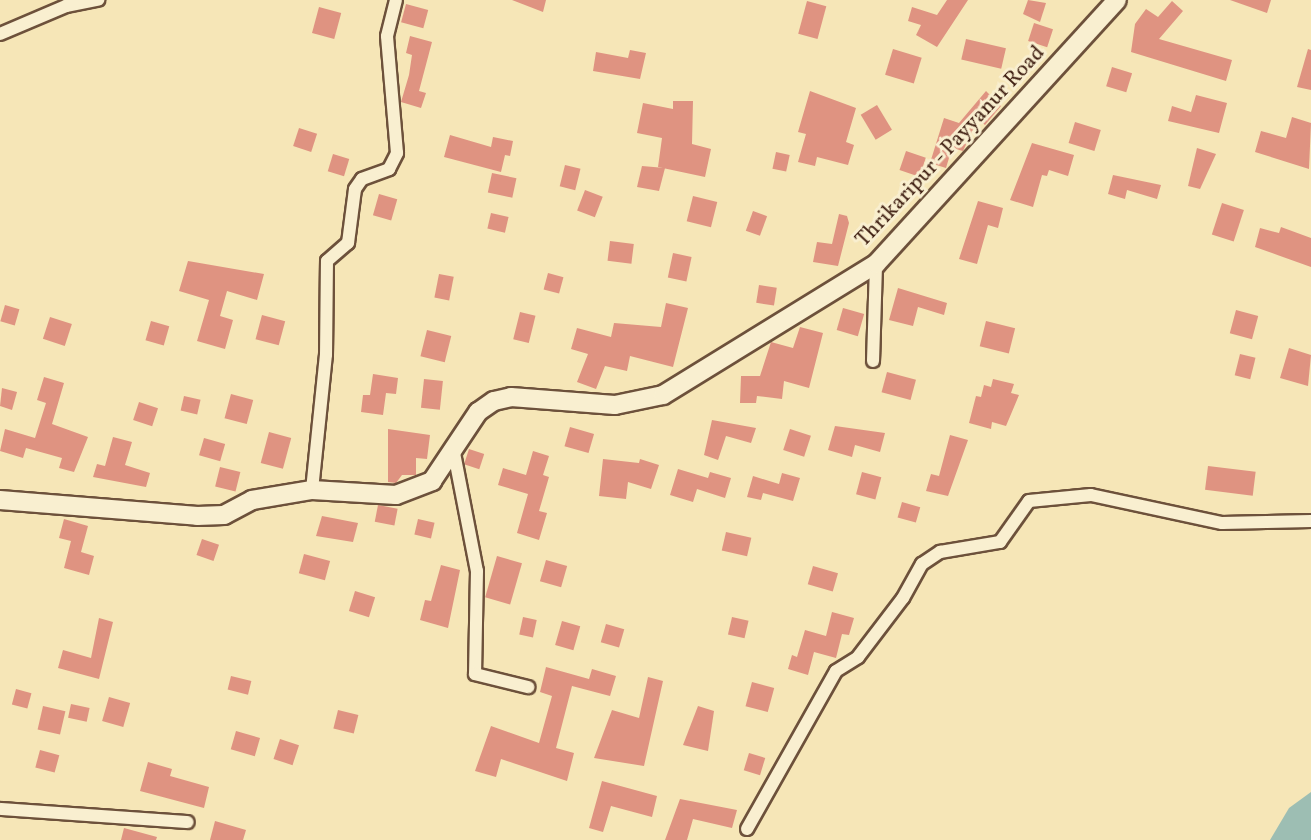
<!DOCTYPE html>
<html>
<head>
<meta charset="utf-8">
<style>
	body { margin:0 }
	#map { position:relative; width:1311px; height:840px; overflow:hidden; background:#f6e6b7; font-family:Vollkorn,serif }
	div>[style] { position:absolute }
	.water>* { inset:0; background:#9dbeb3 }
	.building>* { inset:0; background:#df9381; transform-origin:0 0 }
	.roads { filter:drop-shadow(2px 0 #6d513b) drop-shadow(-2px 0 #6d513b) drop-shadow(0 2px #6d513b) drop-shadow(0 -2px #6d513b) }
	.minor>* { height:12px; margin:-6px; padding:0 6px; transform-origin:6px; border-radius:6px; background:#f9efd0 }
	.secondary>* { height:18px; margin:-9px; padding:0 9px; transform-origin:9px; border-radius:9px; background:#f9efd0 }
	span { translate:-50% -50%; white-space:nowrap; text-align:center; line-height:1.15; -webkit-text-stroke:6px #f9efd0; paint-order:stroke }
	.street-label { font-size:21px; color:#3f1f12 }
</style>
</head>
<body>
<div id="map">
	<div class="water">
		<div style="clip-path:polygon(1311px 792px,1311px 840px,1270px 840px,1289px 808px)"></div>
	</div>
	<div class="building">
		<div style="clip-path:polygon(512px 0,546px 0,543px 12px)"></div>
		<div style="clip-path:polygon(947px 0,968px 0,937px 47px,916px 35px,921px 25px,908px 21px,912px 7px,937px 15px)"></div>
		<div style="clip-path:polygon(1028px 0,1046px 3px,1040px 22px,1023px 14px)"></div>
		<div style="clip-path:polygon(1230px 0,1271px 0,1267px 13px)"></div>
		<div style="left:807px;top:1px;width:20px;height:34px;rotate:15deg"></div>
		<div style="clip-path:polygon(1172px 1px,1183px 11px,1159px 39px,1232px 60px,1226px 81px,1131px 52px,1135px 24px,1146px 9px,1158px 17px)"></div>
		<div style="left:406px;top:4px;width:23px;height:19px;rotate:15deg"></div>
		<div style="left:319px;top:7px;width:23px;height:27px;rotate:15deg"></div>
		<div style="left:1034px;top:23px;width:20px;height:19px;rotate:18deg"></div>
		<div style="clip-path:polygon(410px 36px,432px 42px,419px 91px,426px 93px,421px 108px,401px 102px,409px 75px,412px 55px,406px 53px)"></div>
		<div style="left:966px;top:39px;width:41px;height:21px;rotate:13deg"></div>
		<div style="left:893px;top:49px;width:30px;height:27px;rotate:17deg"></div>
		<div style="clip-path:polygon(1308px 49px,1311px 50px,1311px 90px,1297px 87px)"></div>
		<div style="clip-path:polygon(630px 50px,646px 53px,640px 79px,593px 71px,596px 52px,628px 58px)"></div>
		<div style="left:1112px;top:67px;width:21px;height:20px;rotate:17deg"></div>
		<div style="clip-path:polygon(810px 91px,856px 108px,846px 142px,854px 145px,848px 165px,817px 157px,815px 166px,798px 162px,806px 134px,798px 132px)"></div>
		<div style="clip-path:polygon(986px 91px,1001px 106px,985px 125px,978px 119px,963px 151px,952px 148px,946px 168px,930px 163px,944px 118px,959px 123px)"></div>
		<div style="clip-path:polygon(1196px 95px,1227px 103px,1219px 133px,1168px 121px,1172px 106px,1191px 112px)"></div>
		<div style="clip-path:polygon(673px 101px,693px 101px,692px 144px,711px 149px,705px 177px,658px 167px,662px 138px,637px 133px,643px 103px,673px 109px)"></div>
		<div style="left:877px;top:105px;width:29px;height:19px;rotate:59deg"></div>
		<div style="clip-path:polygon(1292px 117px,1311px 123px,1309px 169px,1255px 152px,1261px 131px,1286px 138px)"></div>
		<div style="left:1075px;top:122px;width:27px;height:22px;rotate:17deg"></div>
		<div style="left:299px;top:128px;width:19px;height:19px;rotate:18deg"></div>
		<div style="clip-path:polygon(450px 135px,491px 147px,493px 137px,513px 141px,510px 156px,505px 155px,501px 172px,444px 157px)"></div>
		<div style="clip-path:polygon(1032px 143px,1074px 155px,1068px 176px,1049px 170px,1047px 176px,1042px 175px,1033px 207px,1010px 200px)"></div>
		<div style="clip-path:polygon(1197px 148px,1216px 154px,1200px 189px,1188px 186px)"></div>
		<div style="left:906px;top:151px;width:21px;height:20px;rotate:19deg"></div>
		<div style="left:776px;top:152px;width:14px;height:17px;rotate:12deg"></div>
		<div style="left:333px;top:154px;width:17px;height:18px;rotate:17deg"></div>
		<div style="left:565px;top:165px;width:16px;height:22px;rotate:14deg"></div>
		<div style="clip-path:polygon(642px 166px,665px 168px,659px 191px,637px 187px)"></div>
		<div style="left:492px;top:173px;width:25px;height:20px;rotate:12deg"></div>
		<div style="clip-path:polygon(1113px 175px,1161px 185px,1157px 199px,1127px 190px,1125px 199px,1108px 194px)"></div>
		<div style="left:585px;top:190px;width:19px;height:22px;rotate:21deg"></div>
		<div style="left:379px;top:194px;width:19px;height:22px;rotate:16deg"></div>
		<div style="left:693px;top:196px;width:25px;height:26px;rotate:14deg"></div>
		<div style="clip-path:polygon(978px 201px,1003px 208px,998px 228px,988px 225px,977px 264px,959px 259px)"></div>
		<div style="left:1222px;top:203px;width:23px;height:33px;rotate:18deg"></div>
		<div style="left:753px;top:211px;width:15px;height:21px;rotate:20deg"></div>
		<div style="left:491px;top:213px;width:18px;height:16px;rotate:13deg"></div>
		<div style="clip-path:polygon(839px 214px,847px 216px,849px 223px,838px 266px,813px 262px,817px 242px,832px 244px)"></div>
		<div style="clip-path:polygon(1281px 227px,1311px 238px,1311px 267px,1255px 247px,1260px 228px,1279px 233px)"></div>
		<div style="left:610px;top:241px;width:24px;height:20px;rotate:7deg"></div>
		<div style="left:673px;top:253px;width:19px;height:25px;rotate:12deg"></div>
		<div style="clip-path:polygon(188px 261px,264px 274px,257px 300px,227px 291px,220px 316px,233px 320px,225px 349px,197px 341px,209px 300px,179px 291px)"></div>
		<div style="left:548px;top:273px;width:16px;height:17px;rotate:15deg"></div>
		<div style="left:439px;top:274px;width:15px;height:24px;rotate:11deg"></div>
		<div style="left:759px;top:285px;width:18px;height:18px;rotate:9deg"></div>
		<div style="clip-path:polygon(898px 288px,947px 303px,944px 315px,918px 307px,913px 326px,889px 320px)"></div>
		<div style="clip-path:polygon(666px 303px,688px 308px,673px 367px,630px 356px,627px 371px,605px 366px,596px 389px,577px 382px,588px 354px,571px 349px,577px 328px,611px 337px,614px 323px,661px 327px)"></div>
		<div style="left:5px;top:305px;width:15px;height:17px;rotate:16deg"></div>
		<div style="left:843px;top:308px;width:22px;height:23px;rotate:16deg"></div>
		<div style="left:1236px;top:310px;width:23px;height:24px;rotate:15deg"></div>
		<div style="left:520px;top:312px;width:16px;height:28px;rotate:14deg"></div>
		<div style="left:262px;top:315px;width:24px;height:25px;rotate:15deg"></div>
		<div style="left:50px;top:317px;width:23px;height:23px;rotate:18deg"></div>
		<div style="left:151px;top:321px;width:19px;height:20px;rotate:16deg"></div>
		<div style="left:986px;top:321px;width:30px;height:26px;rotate:14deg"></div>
		<div style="clip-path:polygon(800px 327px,823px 333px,809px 388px,784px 381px,782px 399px,757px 396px,756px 403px,740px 403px,741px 376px,760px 376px,771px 342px,793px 348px)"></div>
		<div style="left:427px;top:330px;width:25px;height:27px;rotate:14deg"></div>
		<div style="clip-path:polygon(1289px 348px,1311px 355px,1308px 386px,1280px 378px)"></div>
		<div style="left:1240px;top:354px;width:16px;height:22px;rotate:14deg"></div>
		<div style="left:887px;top:372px;width:30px;height:21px;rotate:15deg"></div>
		<div style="clip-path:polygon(373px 374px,398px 378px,396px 394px,386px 393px,383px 415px,361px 412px,363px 395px,370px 395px)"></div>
		<div style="clip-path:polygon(44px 377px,64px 383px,52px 424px,88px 437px,74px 472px,59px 468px,62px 458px,26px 448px,23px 458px,0 451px,5px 429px,35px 438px,46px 403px,37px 400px)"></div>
		<div style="left:424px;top:379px;width:19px;height:29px;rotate:6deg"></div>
		<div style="clip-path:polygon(993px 379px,1014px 384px,1011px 393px,1019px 395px,1006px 426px,992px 422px,991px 429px,969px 423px,976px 396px,981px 397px,984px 385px,991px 387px)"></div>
		<div style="clip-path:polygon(2px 388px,17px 392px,12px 410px,0 406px)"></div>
		<div style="left:231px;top:394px;width:23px;height:25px;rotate:15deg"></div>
		<div style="left:184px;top:396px;width:17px;height:15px;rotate:13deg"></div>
		<div style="left:139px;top:402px;width:20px;height:19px;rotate:18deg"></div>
		<div style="clip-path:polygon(712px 420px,756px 428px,751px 443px,726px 436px,718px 460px,704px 455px)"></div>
		<div style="clip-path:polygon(835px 426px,885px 433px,880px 452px,855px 445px,852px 457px,828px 450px)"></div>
		<div style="left:570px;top:427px;width:25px;height:20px;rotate:16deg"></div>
		<div style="clip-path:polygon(388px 429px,430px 435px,427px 459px,416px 458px,416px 475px,402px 475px,396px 483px,388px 482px)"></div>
		<div style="left:790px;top:429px;width:22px;height:22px;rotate:18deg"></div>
		<div style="left:269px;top:432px;width:23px;height:32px;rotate:15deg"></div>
		<div style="clip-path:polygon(950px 435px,968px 440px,948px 496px,926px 491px,931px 474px,939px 476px)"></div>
		<div style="clip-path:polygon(113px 437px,132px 442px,125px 465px,150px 473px,146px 487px,93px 477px,97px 464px,105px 466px)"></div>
		<div style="left:204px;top:438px;width:22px;height:18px;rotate:16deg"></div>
		<div style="left:469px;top:449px;width:16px;height:16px;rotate:18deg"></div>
		<div style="clip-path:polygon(533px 451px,549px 456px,543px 475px,549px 477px,539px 511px,547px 513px,539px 540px,517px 533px,528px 494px,498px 485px,503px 468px,526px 475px)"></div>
		<div style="clip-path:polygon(603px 459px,639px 463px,640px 459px,659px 465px,651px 489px,628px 482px,626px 499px,599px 496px)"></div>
		<div style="left:1208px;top:466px;width:48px;height:24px;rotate:7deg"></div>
		<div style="left:220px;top:467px;width:21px;height:20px;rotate:14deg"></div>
		<div style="clip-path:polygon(678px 469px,708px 478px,710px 472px,731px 478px,725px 498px,697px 489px,693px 502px,670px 495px)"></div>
		<div style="left:862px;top:472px;width:20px;height:23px;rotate:15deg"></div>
		<div style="clip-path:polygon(782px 473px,800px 478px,793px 501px,763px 493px,761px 500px,747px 497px,753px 476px,779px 484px)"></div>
		<div style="left:902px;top:502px;width:19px;height:16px;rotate:16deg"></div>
		<div style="left:378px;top:505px;width:20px;height:17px;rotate:11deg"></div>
		<div style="clip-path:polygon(322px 516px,358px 523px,353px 542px,316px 536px)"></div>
		<div style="clip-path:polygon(64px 519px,88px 526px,81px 552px,94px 556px,89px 575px,64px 568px,71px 541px,59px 538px)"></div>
		<div style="left:418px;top:519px;width:17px;height:16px;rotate:13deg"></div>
		<div style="left:726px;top:532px;width:26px;height:19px;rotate:13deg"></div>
		<div style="left:202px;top:539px;width:18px;height:17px;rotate:19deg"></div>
		<div style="left:304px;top:554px;width:27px;height:20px;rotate:15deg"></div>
		<div style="left:497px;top:556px;width:26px;height:43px;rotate:16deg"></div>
		<div style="left:546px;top:560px;width:22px;height:22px;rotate:16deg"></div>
		<div style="clip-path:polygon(441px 565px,460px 570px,448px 628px,420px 620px,425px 600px,431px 601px)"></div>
		<div style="left:813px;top:566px;width:26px;height:19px;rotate:16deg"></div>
		<div style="left:355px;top:591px;width:21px;height:21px;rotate:17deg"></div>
		<div style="clip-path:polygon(832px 612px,854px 618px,849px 635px,842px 634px,836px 658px,814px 652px,808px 675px,788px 669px,792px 655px,797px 657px,805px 630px,826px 636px)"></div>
		<div style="left:523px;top:617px;width:14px;height:18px;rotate:12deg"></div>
		<div style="left:732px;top:617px;width:17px;height:18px;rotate:13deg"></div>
		<div style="clip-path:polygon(99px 618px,113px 622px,99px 679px,58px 668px,63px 650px,91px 658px)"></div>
		<div style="left:562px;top:621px;width:19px;height:25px;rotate:16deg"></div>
		<div style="left:606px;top:624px;width:19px;height:19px;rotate:16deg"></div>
		<div style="clip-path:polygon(546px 667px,589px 679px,592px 669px,616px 676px,610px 696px,572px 686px,556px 748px,574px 753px,567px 781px,501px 759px,496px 777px,475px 771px,491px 726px,539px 743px,552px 696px,540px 692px)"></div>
		<div style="left:231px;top:676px;width:21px;height:14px;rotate:14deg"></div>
		<div style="clip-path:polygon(648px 677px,663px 681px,644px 766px,594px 758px,612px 710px,639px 718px)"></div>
		<div style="left:752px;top:682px;width:23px;height:25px;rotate:15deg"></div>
		<div style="left:16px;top:689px;width:16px;height:16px;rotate:15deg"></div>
		<div style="left:109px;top:697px;width:22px;height:25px;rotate:16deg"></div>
		<div style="left:71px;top:704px;width:19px;height:14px;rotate:12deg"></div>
		<div style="left:43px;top:706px;width:23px;height:24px;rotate:13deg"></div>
		<div style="clip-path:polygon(698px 706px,714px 711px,708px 751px,683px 745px)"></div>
		<div style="left:338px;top:710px;width:21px;height:19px;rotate:14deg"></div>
		<div style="left:236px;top:731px;width:25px;height:19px;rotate:16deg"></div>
		<div style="left:280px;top:739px;width:20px;height:21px;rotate:18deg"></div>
		<div style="left:40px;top:750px;width:20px;height:18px;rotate:15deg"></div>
		<div style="left:749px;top:753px;width:17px;height:18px;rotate:17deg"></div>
		<div style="clip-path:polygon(148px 762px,172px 769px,170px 776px,209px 787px,204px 808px,140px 791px)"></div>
		<div style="clip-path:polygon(602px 781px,657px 796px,652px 817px,611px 806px,603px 832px,589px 828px)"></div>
		<div style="clip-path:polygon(680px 799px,737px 810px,732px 828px,693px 819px,687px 840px,665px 840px)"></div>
		<div style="clip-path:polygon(215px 821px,246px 830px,243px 840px,210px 840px)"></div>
		<div style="clip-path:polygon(124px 828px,157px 837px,156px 840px,121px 840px)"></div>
	</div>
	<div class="roads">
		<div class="minor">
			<div style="left:0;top:34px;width:72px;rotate:-23deg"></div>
			<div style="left:66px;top:6px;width:33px;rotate:-11deg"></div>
			<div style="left:873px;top:361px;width:97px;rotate:-88.2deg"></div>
			<div style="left:454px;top:453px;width:120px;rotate:79deg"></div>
			<div style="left:477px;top:571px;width:103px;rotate:91.1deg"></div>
			<div style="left:475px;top:674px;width:55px;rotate:13.8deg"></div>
			<div style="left:312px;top:490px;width:136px;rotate:-84.1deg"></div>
			<div style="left:326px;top:355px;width:94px;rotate:-89.4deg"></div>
			<div style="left:327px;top:261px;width:28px;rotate:-41deg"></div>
			<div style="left:348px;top:243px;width:54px;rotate:-82.6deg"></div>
			<div style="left:355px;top:189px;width:12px;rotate:-55deg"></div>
			<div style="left:362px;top:179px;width:29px;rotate:-20deg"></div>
			<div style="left:389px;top:169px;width:18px;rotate:-63deg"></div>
			<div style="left:397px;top:153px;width:117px;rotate:-94.9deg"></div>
			<div style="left:387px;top:36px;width:37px;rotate:-76deg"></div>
			<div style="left:0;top:809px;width:188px;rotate:4deg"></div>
			<div style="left:747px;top:829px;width:181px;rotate:-60.6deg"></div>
			<div style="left:836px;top:671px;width:26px;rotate:-32deg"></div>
			<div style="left:858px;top:657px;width:74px;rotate:-52.7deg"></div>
			<div style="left:903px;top:598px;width:39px;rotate:-61deg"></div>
			<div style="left:922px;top:564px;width:22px;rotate:-34deg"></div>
			<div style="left:940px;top:552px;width:61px;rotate:-9.5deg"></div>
			<div style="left:1000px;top:542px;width:50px;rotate:-54.7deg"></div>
			<div style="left:1029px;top:501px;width:62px;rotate:-5.5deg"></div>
			<div style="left:1091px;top:495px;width:134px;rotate:12.1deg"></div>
			<div style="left:1222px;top:523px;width:89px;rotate:-1.3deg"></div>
		</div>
		<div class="secondary">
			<div style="left:0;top:500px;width:198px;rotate:4.6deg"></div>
			<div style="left:197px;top:516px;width:27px;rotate:-2deg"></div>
			<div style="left:224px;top:515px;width:32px;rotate:-28deg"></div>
			<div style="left:252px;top:500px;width:61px;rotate:-9.5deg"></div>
			<div style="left:312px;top:490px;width:84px;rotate:3.4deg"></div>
			<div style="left:396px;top:495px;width:39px;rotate:-21deg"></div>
			<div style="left:432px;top:481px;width:83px;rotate:-56.3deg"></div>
			<div style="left:478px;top:412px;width:19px;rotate:-35deg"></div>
			<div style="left:494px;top:401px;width:17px;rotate:-13deg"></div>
			<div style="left:511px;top:397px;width:104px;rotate:4.4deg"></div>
			<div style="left:615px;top:405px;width:49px;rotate:-11.8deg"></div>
			<div style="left:663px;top:395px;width:250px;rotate:-31.6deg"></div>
			<div style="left:876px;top:264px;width:357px;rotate:-47.6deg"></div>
		</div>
	</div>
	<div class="street-label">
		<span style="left:951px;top:147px;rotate:-47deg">Thrikaripur - Payyanur Road</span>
	</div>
</div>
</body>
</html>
